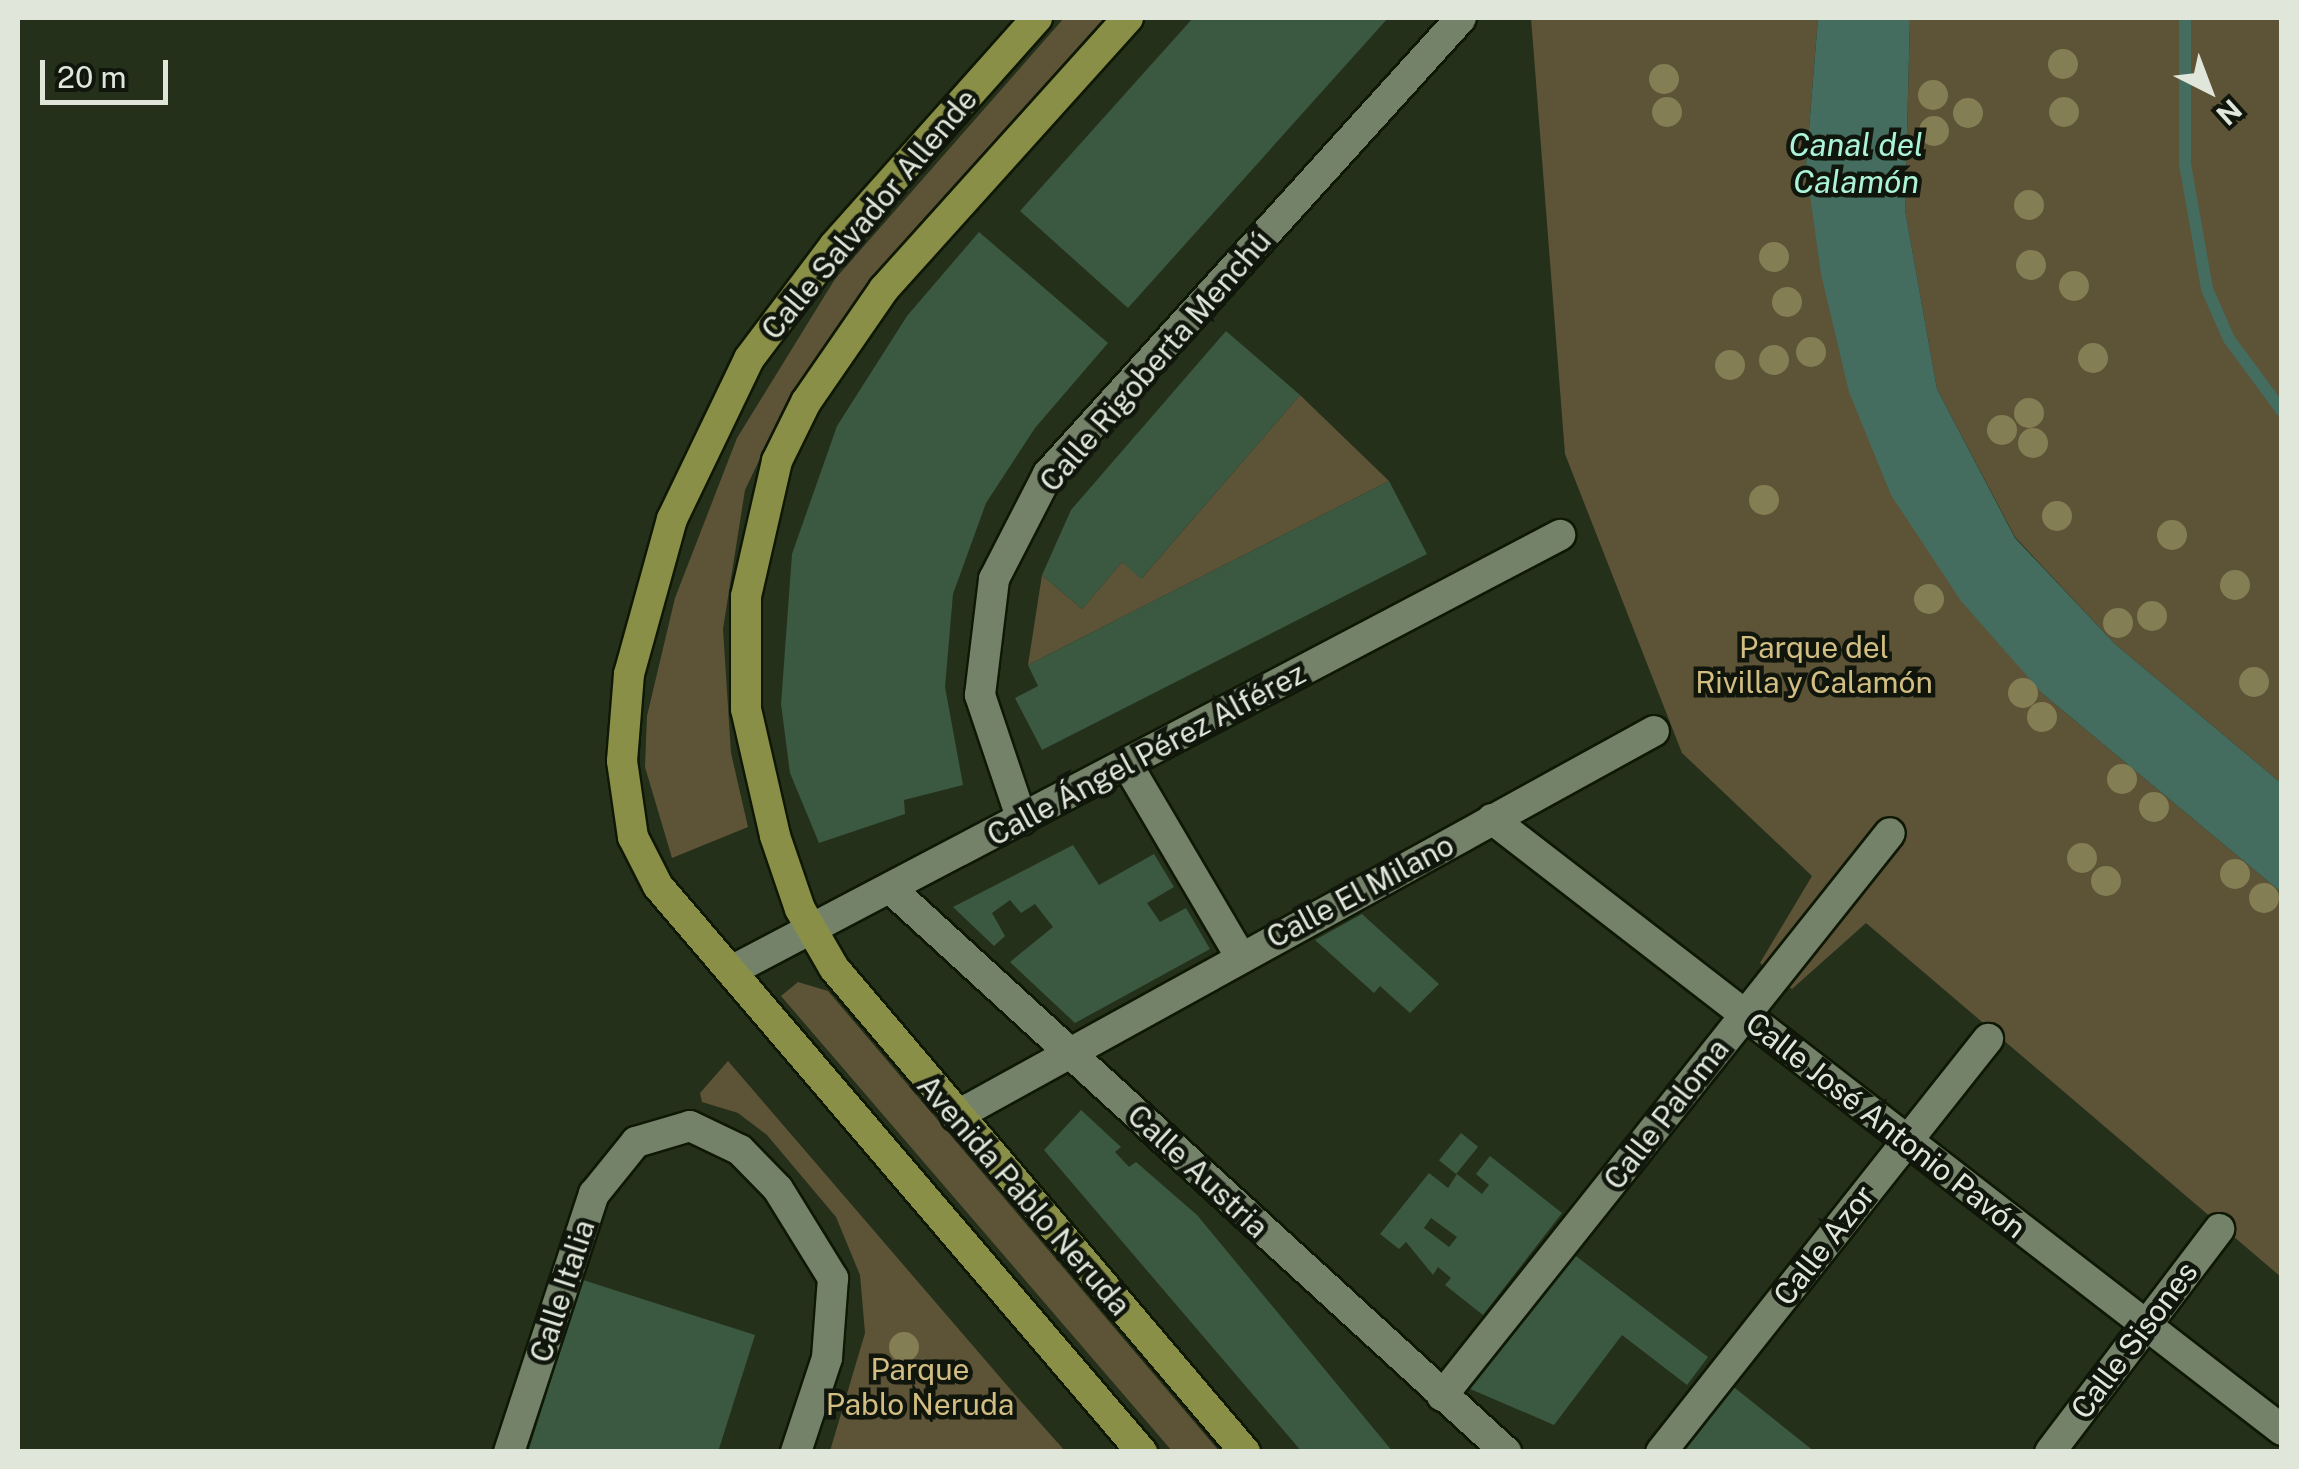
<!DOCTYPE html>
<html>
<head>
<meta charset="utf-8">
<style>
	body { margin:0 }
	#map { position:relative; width:2299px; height:1469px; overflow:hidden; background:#25301b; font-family:"Public Sans",sans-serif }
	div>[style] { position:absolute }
	.green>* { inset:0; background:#5d5337 }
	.water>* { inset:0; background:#446d5f }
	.stream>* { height:12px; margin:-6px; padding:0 6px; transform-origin:6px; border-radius:6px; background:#446d5f }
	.building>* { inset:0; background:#3b5841; transform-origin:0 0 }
	.roads { filter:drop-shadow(2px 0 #0e1805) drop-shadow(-2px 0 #0e1805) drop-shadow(0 2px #0e1805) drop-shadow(0 -2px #0e1805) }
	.minor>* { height:30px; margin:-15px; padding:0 15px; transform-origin:15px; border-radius:15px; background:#75826a }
	.major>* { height:30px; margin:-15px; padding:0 15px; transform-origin:15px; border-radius:15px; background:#898f46 }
	.trees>* { width:30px; height:30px; margin:-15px; border-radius:50%; background:#847e54 }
	span { translate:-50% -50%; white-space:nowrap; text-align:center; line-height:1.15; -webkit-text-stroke:9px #11160d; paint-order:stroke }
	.street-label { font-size:30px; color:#e0e7da }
	.park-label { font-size:30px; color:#d2bd82 }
	.water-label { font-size:32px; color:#abf4da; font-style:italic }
	.frame { position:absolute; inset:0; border:20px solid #e0e7da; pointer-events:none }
	.north { position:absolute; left:2159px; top:40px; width:100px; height:100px; -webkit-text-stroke:8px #11160d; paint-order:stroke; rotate:138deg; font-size:28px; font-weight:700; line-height:40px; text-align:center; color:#e0e7da }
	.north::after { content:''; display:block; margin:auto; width:35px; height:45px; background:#e0e7da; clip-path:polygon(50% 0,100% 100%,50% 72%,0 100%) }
	.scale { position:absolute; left:40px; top:60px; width:128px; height:45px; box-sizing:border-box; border:5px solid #e0e7da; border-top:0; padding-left:12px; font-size:30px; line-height:35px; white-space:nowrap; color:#e0e7da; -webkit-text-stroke:8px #11160d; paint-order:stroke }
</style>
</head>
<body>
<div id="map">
	<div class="green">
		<div style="clip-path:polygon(1064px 18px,1105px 18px,862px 291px,781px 414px,745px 490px,723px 629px,731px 753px,748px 827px,672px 858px,645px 767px,647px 716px,675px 598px,737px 438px,835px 279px)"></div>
		<div style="clip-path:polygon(1531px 18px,1818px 18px,1806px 166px,2043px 694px,2281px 892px,2281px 1277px,1866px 923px,1792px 989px,1760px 963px,1812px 876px,1682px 753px,1565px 454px)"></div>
		<div style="clip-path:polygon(1910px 18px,2281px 18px,2281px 783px,2115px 644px,2015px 537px,1937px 389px,1905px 210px)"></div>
		<div style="clip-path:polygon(1300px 395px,1389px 481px,1028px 665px,1042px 575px,1082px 609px,1122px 562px,1142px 578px)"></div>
		<div style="clip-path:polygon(798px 982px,828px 991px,1219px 1451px,1172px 1451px,781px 996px)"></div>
		<div style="clip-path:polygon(728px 1061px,1017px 1397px,1065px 1451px,830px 1451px,865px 1333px,860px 1275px,836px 1217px,767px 1135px,738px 1113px,702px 1102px,700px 1093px)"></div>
	</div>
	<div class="water">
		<div style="clip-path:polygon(1818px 18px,1910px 18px,1905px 210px,1937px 389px,2015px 538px,2115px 644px,2281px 783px,2281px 892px,2043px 694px,1961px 601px,1891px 495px,1849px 392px,1821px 274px,1806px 166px)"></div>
	</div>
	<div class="stream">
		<div style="left:2185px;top:18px;width:146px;rotate:90deg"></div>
		<div style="left:2185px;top:164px;width:127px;rotate:80deg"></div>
		<div style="left:2207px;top:289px;width:55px;rotate:66.3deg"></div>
		<div style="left:2229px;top:339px;width:89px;rotate:53.6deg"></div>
	</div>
	<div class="building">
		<div style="clip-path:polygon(1193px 18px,1388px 18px,1128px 308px,1020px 211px)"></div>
		<div style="clip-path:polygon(979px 232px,1108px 343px,1035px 428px,986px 503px,953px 594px,945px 687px,963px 785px,904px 800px,905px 814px,819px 843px,790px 773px,781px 704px,792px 554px,837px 426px,907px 316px)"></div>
		<div style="clip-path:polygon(1226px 331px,1300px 395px,1141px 579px,1122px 562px,1082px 609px,1042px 575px,1071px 510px)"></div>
		<div style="clip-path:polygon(1389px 481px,1427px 554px,1042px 750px,1015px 698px,1038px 686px,1028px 665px)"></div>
		<div style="clip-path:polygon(1073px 845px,1099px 885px,1154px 854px,1174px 887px,1147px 903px,1160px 922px,1186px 908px,1210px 949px,1075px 1023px,1010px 962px,1053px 927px,1035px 904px,1021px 913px,1010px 900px,992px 913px,1005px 936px,994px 946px,953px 907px)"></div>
		<div style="clip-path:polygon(1362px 914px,1439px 984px,1410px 1013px,1380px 986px,1374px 993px,1315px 940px)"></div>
		<div style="clip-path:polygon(1081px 1110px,1121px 1147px,1115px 1152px,1129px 1167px,1136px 1162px,1197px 1215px,1393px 1452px,1302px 1452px,1044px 1150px)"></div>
		<div style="left:1461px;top:1133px;width:22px;height:35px;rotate:39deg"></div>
		<div style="clip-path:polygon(evenodd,1490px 1156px,1562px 1213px,1483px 1315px,1445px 1285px,1451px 1278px,1438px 1267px,1433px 1275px,1406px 1242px,1399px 1249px,1380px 1234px,1429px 1173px,1448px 1188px,1457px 1174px,1482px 1194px,1489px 1185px,1476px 1174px,1490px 1156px,1431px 1218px,1457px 1237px,1449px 1247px,1424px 1228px,1431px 1218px)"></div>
		<div style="clip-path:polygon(1572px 1253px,1708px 1357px,1687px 1385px,1622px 1335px,1554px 1425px,1468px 1388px)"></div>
		<div style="clip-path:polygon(583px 1280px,755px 1335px,718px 1452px,528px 1452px)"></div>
		<div style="clip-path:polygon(1730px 1384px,1815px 1452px,1676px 1452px)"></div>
	</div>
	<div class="roads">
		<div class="minor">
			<div style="left:1127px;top:764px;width:223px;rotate:59.5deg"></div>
			<div style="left:1492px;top:819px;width:999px;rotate:37.72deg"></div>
			<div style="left:1022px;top:820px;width:132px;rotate:-108.6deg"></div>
			<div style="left:980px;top:695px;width:117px;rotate:-83.1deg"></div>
			<div style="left:994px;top:579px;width:118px;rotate:-62.8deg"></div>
			<div style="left:1048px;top:474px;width:615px;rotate:-47.83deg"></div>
			<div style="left:891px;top:889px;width:834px;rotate:42.47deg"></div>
			<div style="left:731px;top:971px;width:937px;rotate:-27.74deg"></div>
			<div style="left:956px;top:1116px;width:797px;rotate:-28.88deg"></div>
			<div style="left:1442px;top:1396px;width:719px;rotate:-51.49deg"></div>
			<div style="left:509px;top:1452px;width:272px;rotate:-71.8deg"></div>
			<div style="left:594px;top:1194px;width:67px;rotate:-51.1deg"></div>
			<div style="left:636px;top:1142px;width:56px;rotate:-16.5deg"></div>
			<div style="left:690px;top:1126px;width:55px;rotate:25.6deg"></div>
			<div style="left:740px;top:1150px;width:54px;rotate:45.7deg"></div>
			<div style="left:778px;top:1189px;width:105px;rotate:58.3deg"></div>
			<div style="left:833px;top:1278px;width:80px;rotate:94.3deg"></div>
			<div style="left:827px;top:1358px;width:99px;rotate:108.3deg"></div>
			<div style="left:1661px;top:1452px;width:527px;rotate:-51.63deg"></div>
			<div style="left:2050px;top:1452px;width:280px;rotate:-52.8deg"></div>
		</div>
		<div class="major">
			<div style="left:1037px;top:18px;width:305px;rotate:131.7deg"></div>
			<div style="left:834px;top:246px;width:141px;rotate:127deg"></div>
			<div style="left:749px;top:359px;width:178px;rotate:115.7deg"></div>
			<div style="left:672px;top:519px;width:161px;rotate:105.5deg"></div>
			<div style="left:629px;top:674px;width:87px;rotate:94.6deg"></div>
			<div style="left:622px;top:761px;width:77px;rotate:81.8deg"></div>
			<div style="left:633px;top:837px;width:55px;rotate:63deg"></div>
			<div style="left:658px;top:886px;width:745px;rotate:49.47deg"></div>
			<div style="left:1128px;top:18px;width:365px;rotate:132deg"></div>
			<div style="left:884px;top:289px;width:137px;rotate:124.6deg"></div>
			<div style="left:806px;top:402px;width:66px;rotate:116.2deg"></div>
			<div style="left:777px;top:461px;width:139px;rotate:102.9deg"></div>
			<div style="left:746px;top:596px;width:113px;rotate:90deg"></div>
			<div style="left:746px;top:709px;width:130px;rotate:77.1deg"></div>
			<div style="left:775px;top:836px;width:77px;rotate:71.1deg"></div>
			<div style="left:800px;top:909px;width:68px;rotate:60deg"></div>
			<div style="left:834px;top:968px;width:635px;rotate:49.66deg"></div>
		</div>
	</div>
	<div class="trees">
		<div style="left:2063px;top:64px"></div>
		<div style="left:1664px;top:79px"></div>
		<div style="left:1933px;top:95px"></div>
		<div style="left:1667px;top:112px"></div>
		<div style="left:2064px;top:112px"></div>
		<div style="left:1968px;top:113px"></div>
		<div style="left:1934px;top:131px"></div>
		<div style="left:2029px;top:205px"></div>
		<div style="left:1774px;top:257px"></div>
		<div style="left:2031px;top:265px"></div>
		<div style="left:2074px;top:286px"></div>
		<div style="left:1787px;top:302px"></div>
		<div style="left:1811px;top:352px"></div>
		<div style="left:2093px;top:358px"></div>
		<div style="left:1774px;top:360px"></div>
		<div style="left:1730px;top:365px"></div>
		<div style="left:2029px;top:413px"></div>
		<div style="left:2002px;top:430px"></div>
		<div style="left:2033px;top:443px"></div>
		<div style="left:1764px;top:500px"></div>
		<div style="left:2057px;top:516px"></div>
		<div style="left:2172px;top:535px"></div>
		<div style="left:2235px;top:585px"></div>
		<div style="left:1929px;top:599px"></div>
		<div style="left:2152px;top:616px"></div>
		<div style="left:2118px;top:623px"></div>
		<div style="left:2254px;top:682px"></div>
		<div style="left:2023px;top:693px"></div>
		<div style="left:2042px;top:717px"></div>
		<div style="left:2122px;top:779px"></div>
		<div style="left:2154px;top:807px"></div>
		<div style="left:2082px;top:858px"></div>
		<div style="left:2235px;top:874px"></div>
		<div style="left:2106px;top:881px"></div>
		<div style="left:2264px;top:898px"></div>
		<div style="left:904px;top:1347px"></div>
	</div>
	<div class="street-label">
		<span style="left:869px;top:214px;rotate:-50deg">Calle Salvador Allende</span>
		<span style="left:1155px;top:361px;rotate:-49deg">Calle Rigoberta Menchú</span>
		<span style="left:1146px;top:754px;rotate:-28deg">Calle Ángel Pérez Alférez</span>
		<span style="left:1360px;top:891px;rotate:-28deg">Calle El Milano</span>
		<span style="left:1666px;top:1114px;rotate:-52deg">Calle Paloma</span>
		<span style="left:1886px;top:1125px;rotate:38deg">Calle José Antonio Pavón</span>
		<span style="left:1198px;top:1171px;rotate:43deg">Calle Austria</span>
		<span style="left:1024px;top:1195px;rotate:49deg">Avenida Pablo Neruda</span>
		<span style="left:1824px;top:1245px;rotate:-52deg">Calle Azor</span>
		<span style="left:562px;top:1291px;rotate:-72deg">Calle Italia</span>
		<span style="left:2134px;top:1340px;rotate:-53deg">Calle Sisones</span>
	</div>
	<div class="park-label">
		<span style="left:1814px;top:664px">Parque del<br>Rivilla y Calamón</span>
		<span style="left:920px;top:1386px">Parque<br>Pablo Neruda</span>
	</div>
	<div class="water-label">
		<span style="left:1856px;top:164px">Canal del<br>Calamón</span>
	</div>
	<div class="frame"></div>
	<div class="north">N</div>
	<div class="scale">20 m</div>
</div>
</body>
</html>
